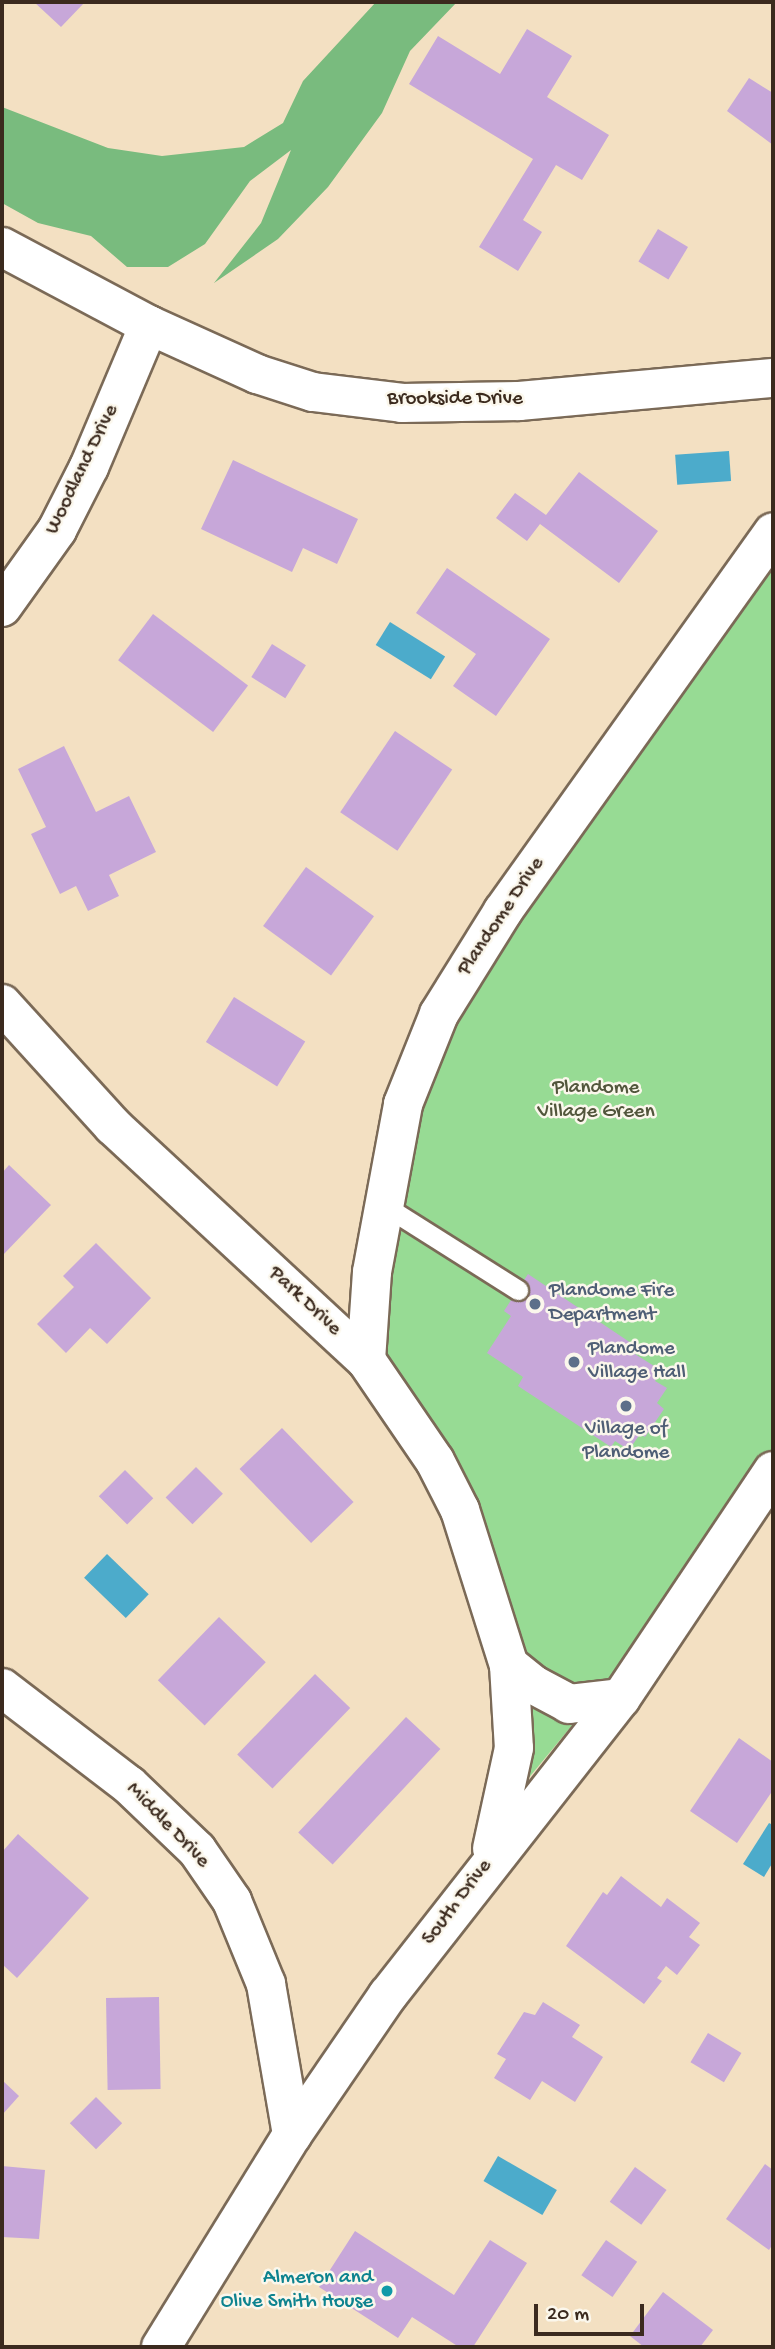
<!DOCTYPE html>
<html>
<head>
<meta charset="utf-8">
<style>
	body { margin:0 }
	#map { position:relative; width:775px; height:2349px; overflow:hidden; background:#f3e0c2; font-family:"Gochi Hand",sans-serif }
	div>[style] { position:absolute }
	.green>* { inset:0; background:#97db94 }
	.forest>* { inset:0; background:#79bb7e }
	.water>* { inset:0; background:#4cabcb; transform-origin:0 0 }
	.building>* { inset:0; background:#c7a7d9; transform-origin:0 0 }
	.roads { filter:drop-shadow(2px 0 #7b6a57) drop-shadow(-2px 0 #7b6a57) drop-shadow(0 2px #7b6a57) drop-shadow(0 -2px #7b6a57) }
	.service>* { height:19px; margin:-9.5px; padding:0 9.5px; transform-origin:9.5px; border-radius:9.5px; background:#fff }
	.minor>* { height:38px; margin:-19px; padding:0 19px; transform-origin:19px; border-radius:19px; background:#fff }
	.dots>* { width:19px; height:19px; translate:-50% -50%; box-sizing:border-box; border:4px solid #fbf7ec; border-radius:50% }
	span { translate:-50% -50%; white-space:nowrap; text-align:center; line-height:1.15; -webkit-text-stroke:5px #fbf7ec; paint-order:stroke }
	.street-label { font-size:21px; color:#3b2a1e }
	.park-label { font-size:21px; color:#52563c }
	.service-label { font-size:21px; color:#4e5e75 }
	.left { translate:0 -50%; text-align:left }
	.culture-label { font-size:21px; color:#0d838f }
	.right { translate:-100% -50%; text-align:right }
	.frame { position:absolute; inset:0; border:4px solid #3b2a1e; pointer-events:none }
	.scale { position:absolute; left:534px; top:2304px; width:110px; height:32px; box-sizing:border-box; border:4px solid #3b2a1e; border-top:0; padding-left:9px; font-size:21px; line-height:24px; white-space:nowrap; color:#3b2a1e; -webkit-text-stroke:5px #fbf7ec; paint-order:stroke }
</style>
</head>
<body>
<div id="map">
	<div class="green">
		<div style="clip-path:polygon(773px 532px,773px 1471px,621px 1698px,534px 1685px,487px 1587px,366px 1360px,419px 1058px)"></div>
		<div style="clip-path:polygon(530px 1704px,574px 1723px,527px 1780px,525px 1779px)"></div>
	</div>
	<div class="forest">
		<div style="clip-path:polygon(376px 2px,457px 2px,410px 51px,382px 113px,328px 187px,278px 239px,214px 283px,261px 223px,291px 150px,250px 181px,205px 244px,168px 267px,127px 267px,91px 236px,38px 223px,2px 203px,2px 107px,108px 148px,162px 156px,244px 147px,283px 123px,303px 81px)"></div>
	</div>
	<div class="water">
		<div style="left:729px;top:451px;width:30px;height:54px;rotate:86deg"></div>
		<div style="left:390px;top:622px;width:65px;height:27px;rotate:32deg"></div>
		<div style="left:107px;top:1554px;width:58px;height:33px;rotate:44deg"></div>
		<div style="clip-path:polygon(769px 1823px,773px 1825px,773px 1862px,764px 1877px,743px 1864px)"></div>
		<div style="left:498px;top:2156px;width:68px;height:29px;rotate:30deg"></div>
	</div>
	<div class="building">
		<div style="clip-path:polygon(34px 2px,85px 2px,61px 27px)"></div>
		<div style="clip-path:polygon(527px 29px,572px 56px,547px 97px,609px 135px,582px 180px,556px 165px,523px 220px,542px 232px,518px 271px,479px 247px,533px 159px,409px 84px,438px 36px,500px 74px)"></div>
		<div style="clip-path:polygon(749px 78px,773px 93px,773px 145px,727px 111px)"></div>
		<div style="left:658px;top:229px;width:35px;height:38px;rotate:31deg"></div>
		<div style="clip-path:polygon(233px 460px,358px 519px,337px 564px,303px 548px,292px 572px,201px 529px)"></div>
		<div style="clip-path:polygon(579px 472px,658px 531px,619px 583px,540px 524px,527px 541px,496px 518px,515px 493px,546px 515px)"></div>
		<div style="clip-path:polygon(447px 568px,550px 639px,496px 716px,453px 686px,476px 654px,416px 613px)"></div>
		<div style="left:153px;top:614px;width:119px;height:58px;rotate:37deg"></div>
		<div style="left:272px;top:644px;width:40px;height:39px;rotate:32deg"></div>
		<div style="left:395px;top:731px;width:69px;height:98px;rotate:34deg"></div>
		<div style="clip-path:polygon(64px 746px,96px 812px,129px 796px,156px 852px,109px 875px,119px 896px,88px 911px,76px 886px,60px 894px,31px 834px,46px 827px,18px 769px)"></div>
		<div style="left:306px;top:867px;width:84px;height:73px;rotate:36deg"></div>
		<div style="left:234px;top:997px;width:84px;height:53px;rotate:32deg"></div>
		<div style="clip-path:polygon(9px 1165px,51px 1205px,2px 1256px,2px 1173px)"></div>
		<div style="clip-path:polygon(96px 1243px,151px 1298px,107px 1344px,90px 1328px,66px 1353px,37px 1324px,74px 1287px,63px 1276px)"></div>
		<div style="clip-path:polygon(528px 1274px,631px 1343px,627px 1349px,662px 1371px,655px 1381px,667px 1388px,657px 1403px,664px 1409px,645px 1437px,640px 1434px,629px 1450px,615px 1441px,611px 1447px,518px 1386px,523px 1377px,487px 1353px,511px 1316px,504px 1311px)"></div>
		<div style="left:282px;top:1428px;width:103px;height:59px;rotate:46deg"></div>
		<div style="left:196px;top:1467px;width:38px;height:43px;rotate:45deg"></div>
		<div style="left:125px;top:1470px;width:40px;height:37px;rotate:45deg"></div>
		<div style="left:219px;top:1617px;width:65px;height:88px;rotate:44deg"></div>
		<div style="left:315px;top:1674px;width:49px;height:112px;rotate:44deg"></div>
		<div style="left:406px;top:1717px;width:47px;height:158px;rotate:43deg"></div>
		<div style="clip-path:polygon(739px 1738px,773px 1762px,773px 1790px,737px 1843px,690px 1811px)"></div>
		<div style="clip-path:polygon(18px 1834px,89px 1898px,17px 1978px,2px 1964px,2px 1852px)"></div>
		<div style="clip-path:polygon(621px 1876px,661px 1907px,667px 1898px,700px 1923px,689px 1937px,700px 1945px,677px 1975px,666px 1966px,657px 1978px,662px 1981px,644px 2004px,566px 1946px,603px 1892px,607px 1895px)"></div>
		<div style="left:159px;top:1997px;width:92px;height:53px;rotate:89deg"></div>
		<div style="clip-path:polygon(543px 2002px,580px 2025px,572px 2037px,603px 2057px,575px 2102px,542px 2081px,530px 2100px,494px 2078px,506px 2059px,497px 2054px,524px 2012px,535px 2015px)"></div>
		<div style="left:708px;top:2033px;width:39px;height:34px;rotate:31deg"></div>
		<div style="clip-path:polygon(2px 2080px,19px 2096px,2px 2115px)"></div>
		<div style="left:96px;top:2097px;width:37px;height:37px;rotate:45deg"></div>
		<div style="clip-path:polygon(765px 2164px,773px 2170px,773px 2244px,769px 2250px,726px 2219px)"></div>
		<div style="clip-path:polygon(2px 2166px,45px 2170px,39px 2239px,2px 2237px)"></div>
		<div style="left:635px;top:2167px;width:39px;height:43px;rotate:36deg"></div>
		<div style="clip-path:polygon(355px 2231px,454px 2295px,490px 2240px,527px 2263px,473px 2347px,459px 2347px,412px 2317px,398px 2338px,319px 2287px)"></div>
		<div style="left:606px;top:2240px;width:38px;height:43px;rotate:35deg"></div>
		<div style="clip-path:polygon(663px 2292px,713px 2330px,700px 2347px,644px 2347px,630px 2336px)"></div>
	</div>
	<div class="roads">
		<div class="service">
			<div style="left:382px;top:1204px;width:161px;rotate:32.3deg"></div>
		</div>
		<div class="minor">
			<div style="left:2px;top:247px;width:166px;rotate:28deg"></div>
			<div style="left:149px;top:325px;width:119px;rotate:24.4deg"></div>
			<div style="left:257px;top:374px;width:59px;rotate:17.8deg"></div>
			<div style="left:313px;top:392px;width:90px;rotate:7deg"></div>
			<div style="left:402px;top:403px;width:117px;rotate:-1deg"></div>
			<div style="left:519px;top:401px;width:255px;rotate:-5.2deg"></div>
			<div style="left:2px;top:607px;width:95px;rotate:-54.5deg"></div>
			<div style="left:57px;top:530px;width:71px;rotate:-63.1deg"></div>
			<div style="left:89px;top:467px;width:154px;rotate:-67.1deg"></div>
			<div style="left:2px;top:1004px;width:165px;rotate:47.7deg"></div>
			<div style="left:113px;top:1126px;width:345px;rotate:42.8deg"></div>
			<div style="left:366px;top:1360px;width:122px;rotate:55.7deg"></div>
			<div style="left:435px;top:1461px;width:55px;rotate:63deg"></div>
			<div style="left:460px;top:1510px;width:163px;rotate:72.5deg"></div>
			<div style="left:509px;top:1665px;width:83px;rotate:86.6deg"></div>
			<div style="left:514px;top:1748px;width:103px;rotate:102.3deg"></div>
			<div style="left:366px;top:1360px;width:88px;rotate:-86.1deg"></div>
			<div style="left:372px;top:1272px;width:171px;rotate:-79.5deg"></div>
			<div style="left:403px;top:1104px;width:97px;rotate:-68.2deg"></div>
			<div style="left:439px;top:1014px;width:121px;rotate:-58.1deg"></div>
			<div style="left:503px;top:911px;width:465px;rotate:-54.5deg"></div>
			<div style="left:509px;top:1665px;width:32px;rotate:39deg"></div>
			<div style="left:534px;top:1685px;width:40px;rotate:28deg"></div>
			<div style="left:569px;top:1704px;width:52px;rotate:-6.6deg"></div>
			<div style="left:2px;top:1688px;width:160px;rotate:37.4deg"></div>
			<div style="left:129px;top:1785px;width:94px;rotate:43.7deg"></div>
			<div style="left:197px;top:1850px;width:62px;rotate:55.5deg"></div>
			<div style="left:232px;top:1901px;width:90px;rotate:67.7deg"></div>
			<div style="left:266px;top:1984px;width:153px;rotate:80.2deg"></div>
			<div style="left:161px;top:2347px;width:249px;rotate:-58.3deg"></div>
			<div style="left:292px;top:2135px;width:170px;rotate:-55.6deg"></div>
			<div style="left:388px;top:1995px;width:377px;rotate:-51.9deg"></div>
			<div style="left:621px;top:1698px;width:273px;rotate:-56.2deg"></div>
		</div>
	</div>
	<div class="dots">
		<div style="left:535px;top:1304px;background:#5c6f8a"></div>
		<div style="left:574px;top:1362px;background:#5c6f8a"></div>
		<div style="left:626px;top:1406px;background:#5c6f8a"></div>
		<div style="left:387px;top:2291px;background:#0f9aa8"></div>
	</div>
	<div class="street-label">
		<span style="left:455px;top:400px">Brookside Drive</span>
		<span style="left:83px;top:470px;rotate:-64deg">Woodland Drive</span>
		<span style="left:502px;top:917px;rotate:-56deg">Plandome Drive</span>
		<span style="left:304px;top:1302px;rotate:43deg">Park Drive</span>
		<span style="left:167px;top:1826px;rotate:46deg">Middle Drive</span>
		<span style="left:458px;top:1903px;rotate:-53deg">South Drive</span>
	</div>
	<div class="park-label">
		<span style="left:596px;top:1101px">Plandome<br>Village Green</span>
	</div>
	<div class="service-label">
		<span class="left" style="left:549px;top:1304px">Plandome Fire<br>Department</span>
		<span class="left" style="left:588px;top:1362px">Plandome<br>Village Hall</span>
		<span style="left:626px;top:1442px">Village of<br>Plandome</span>
	</div>
	<div class="culture-label">
		<span class="right" style="left:373px;top:2291px">Almeron and<br>Olive Smith House</span>
	</div>
	<div class="frame"></div>
	<div class="scale">20 m</div>
</div>
</body>
</html>
